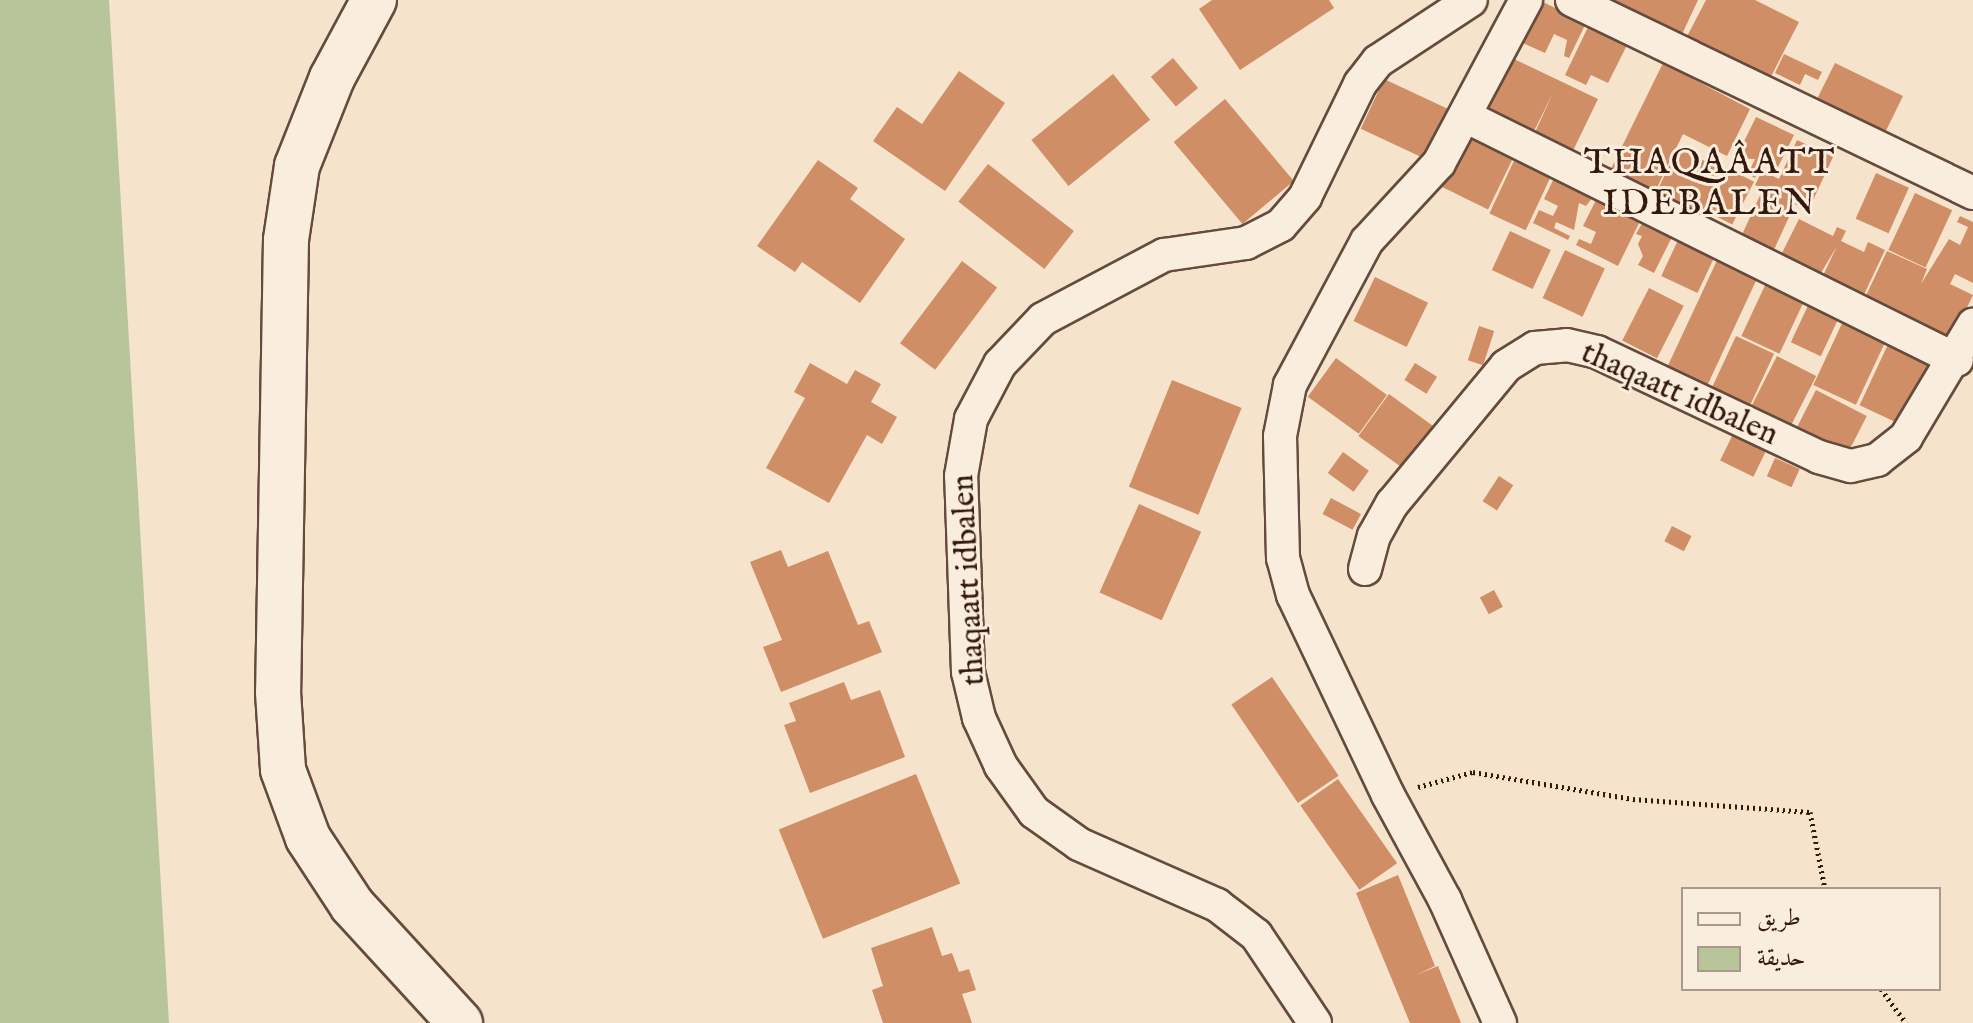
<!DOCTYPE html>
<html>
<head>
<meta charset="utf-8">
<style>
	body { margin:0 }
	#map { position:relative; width:1973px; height:1023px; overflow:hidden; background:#f6e3cb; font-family:"IM FELL English",Amiri,serif }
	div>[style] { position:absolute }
	.green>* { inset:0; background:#b8c59b }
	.building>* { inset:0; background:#cf8e65; transform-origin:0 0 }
	.path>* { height:5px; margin-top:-2.5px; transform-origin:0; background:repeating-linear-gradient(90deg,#34180e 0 2px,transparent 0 6px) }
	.roads { filter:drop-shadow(2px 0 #644b3d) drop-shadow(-2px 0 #644b3d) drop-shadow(0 2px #644b3d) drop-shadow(0 -2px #644b3d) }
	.street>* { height:32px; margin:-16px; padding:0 16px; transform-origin:16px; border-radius:16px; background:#f9eddd }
	.secondary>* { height:44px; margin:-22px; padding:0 22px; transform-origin:22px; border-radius:22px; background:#f9eddd }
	span { translate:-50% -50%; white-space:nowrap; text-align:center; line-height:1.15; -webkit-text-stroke:6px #f9eddd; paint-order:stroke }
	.street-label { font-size:32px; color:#34180e }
	.quarter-label { font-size:36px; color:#34180e; letter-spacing:2px }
	.legend { position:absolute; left:1681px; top:887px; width:260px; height:104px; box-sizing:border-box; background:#f9eddd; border:2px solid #aa988a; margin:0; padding:10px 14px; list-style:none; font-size:24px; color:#34180e }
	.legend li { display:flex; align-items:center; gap:16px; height:40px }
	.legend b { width:40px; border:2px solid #aa988a }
</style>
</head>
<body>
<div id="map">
	<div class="green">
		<div style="clip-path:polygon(0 0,109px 0,169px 1023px,0 1023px)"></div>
	</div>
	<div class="building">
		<div style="clip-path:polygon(1212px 0,1329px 0,1334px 8px,1240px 70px,1199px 9px)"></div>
		<div style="clip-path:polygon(1603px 0,1698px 0,1677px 45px)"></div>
		<div style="clip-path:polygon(1706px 0,1755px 0,1799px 22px,1764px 90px,1681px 48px)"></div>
		<div style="clip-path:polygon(1543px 2px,1586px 23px,1569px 58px,1564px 56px,1567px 40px,1554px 34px,1545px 53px,1523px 43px)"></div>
		<div style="clip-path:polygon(1589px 25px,1628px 43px,1608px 83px,1591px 75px,1586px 85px,1565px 75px)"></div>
		<div style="clip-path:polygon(1784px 54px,1822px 72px,1818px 80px,1805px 74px,1800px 85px,1775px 73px)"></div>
		<div style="clip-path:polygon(1510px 57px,1598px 99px,1569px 159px,1531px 141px,1553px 93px,1528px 143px,1480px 119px)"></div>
		<div style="left:1173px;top:58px;width:39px;height:29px;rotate:50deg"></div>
		<div style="clip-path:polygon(1663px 63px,1750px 109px,1727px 156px,1683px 134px,1650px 202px,1605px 181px)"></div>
		<div style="clip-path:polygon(1835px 63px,1903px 96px,1879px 145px,1816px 101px)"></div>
		<div style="clip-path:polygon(959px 71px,1005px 103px,945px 191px,873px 141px,897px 107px,922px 124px)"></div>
		<div style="left:1113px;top:74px;width:59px;height:105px;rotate:51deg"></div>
		<div style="left:1384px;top:79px;width:82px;height:55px;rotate:25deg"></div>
		<div style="left:1225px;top:99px;width:107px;height:67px;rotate:50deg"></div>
		<div style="clip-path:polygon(1756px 117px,1794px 135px,1778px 167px,1764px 159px,1755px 178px,1748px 174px,1755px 159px,1736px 158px)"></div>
		<div style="left:1472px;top:126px;width:51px;height:68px;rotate:26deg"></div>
		<div style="clip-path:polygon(1797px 140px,1833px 157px,1808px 211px,1795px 204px,1772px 254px,1740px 239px,1763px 189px,1755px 185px,1762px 171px,1779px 179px)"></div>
		<div style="left:1678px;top:148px;width:50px;height:64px;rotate:26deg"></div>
		<div style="left:1519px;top:150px;width:40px;height:70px;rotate:25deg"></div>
		<div style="clip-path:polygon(818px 160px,858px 188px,850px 199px,905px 239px,860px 303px,802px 262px,795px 272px,757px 246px)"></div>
		<div style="left:988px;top:164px;width:109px;height:48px;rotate:38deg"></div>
		<div style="left:1729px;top:169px;width:28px;height:48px;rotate:27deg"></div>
		<div style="left:1876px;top:173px;width:36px;height:50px;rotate:24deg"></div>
		<div style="clip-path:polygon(1556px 174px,1596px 193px,1586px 206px,1579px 203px,1574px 230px,1556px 222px,1554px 228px,1570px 236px,1568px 240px,1533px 223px,1539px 210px,1553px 216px,1558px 206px,1544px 199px)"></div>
		<div style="left:1915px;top:193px;width:41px;height:63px;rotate:25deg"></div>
		<div style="clip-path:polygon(1597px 198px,1641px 219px,1618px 266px,1576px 245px,1579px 239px,1591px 244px,1596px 232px,1583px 226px)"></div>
		<div style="clip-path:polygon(1960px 216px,1973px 222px,1973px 283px,1955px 274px,1950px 284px,1973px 295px,1948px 347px,1863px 302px,1887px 251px,1927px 269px,1921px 284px,1949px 239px,1960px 245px,1968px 227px,1957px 222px)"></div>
		<div style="clip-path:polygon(1799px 219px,1833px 236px,1837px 227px,1846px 231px,1841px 241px,1864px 252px,1868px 242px,1885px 250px,1861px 301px,1820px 282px,1837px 246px,1818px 278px,1779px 259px)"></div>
		<div style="clip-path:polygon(1644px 220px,1673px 235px,1654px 273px,1638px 265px,1643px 256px,1638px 244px,1642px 236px,1636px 234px)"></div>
		<div style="left:1510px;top:231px;width:45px;height:43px;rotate:25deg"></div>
		<div style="left:1679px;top:238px;width:40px;height:42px;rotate:25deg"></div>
		<div style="left:1565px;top:250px;width:44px;height:53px;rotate:25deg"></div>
		<div style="left:1720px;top:254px;width:44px;height:133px;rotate:25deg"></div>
		<div style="left:962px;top:261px;width:44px;height:103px;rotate:37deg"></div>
		<div style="left:1375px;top:277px;width:59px;height:49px;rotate:26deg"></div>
		<div style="left:1768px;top:279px;width:42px;height:63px;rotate:25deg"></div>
		<div style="left:1649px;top:288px;width:39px;height:59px;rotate:27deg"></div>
		<div style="left:1812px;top:297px;width:33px;height:50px;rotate:25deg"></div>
		<div style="left:1845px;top:317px;width:47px;height:75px;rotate:25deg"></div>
		<div style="left:1479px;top:326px;width:16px;height:36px;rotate:18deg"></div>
		<div style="left:1736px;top:336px;width:42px;height:57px;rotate:25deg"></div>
		<div style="left:1890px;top:340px;width:45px;height:72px;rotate:25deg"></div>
		<div style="left:1777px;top:356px;width:44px;height:58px;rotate:27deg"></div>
		<div style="left:1336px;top:358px;width:63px;height:48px;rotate:36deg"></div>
		<div style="clip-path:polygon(810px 363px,847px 384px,855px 370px,881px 384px,871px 402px,897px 417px,882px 444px,867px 435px,829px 503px,766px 468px,805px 398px,794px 392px)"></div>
		<div style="left:1415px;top:363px;width:26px;height:20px;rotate:32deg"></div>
		<div style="left:1172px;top:380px;width:75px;height:115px;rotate:22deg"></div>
		<div style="left:1816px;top:390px;width:57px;height:52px;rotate:27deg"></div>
		<div style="left:1389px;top:394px;width:66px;height:52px;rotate:36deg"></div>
		<div style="left:1735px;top:430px;width:37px;height:34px;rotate:26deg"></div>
		<div style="left:1343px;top:452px;width:32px;height:26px;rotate:36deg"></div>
		<div style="left:1775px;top:458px;width:27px;height:20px;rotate:24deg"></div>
		<div style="left:1499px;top:476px;width:17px;height:30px;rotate:33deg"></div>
		<div style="left:1331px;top:498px;width:34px;height:18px;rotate:28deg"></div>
		<div style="left:1139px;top:504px;width:68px;height:97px;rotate:24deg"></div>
		<div style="left:1672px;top:526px;width:22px;height:17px;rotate:27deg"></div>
		<div style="clip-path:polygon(781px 550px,788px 567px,828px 551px,858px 625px,869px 621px,882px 652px,781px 692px,763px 647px,782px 640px,750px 562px)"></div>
		<div style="left:1494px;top:590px;width:19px;height:16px;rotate:62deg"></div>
		<div style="left:1272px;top:677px;width:119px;height:49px;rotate:56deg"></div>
		<div style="clip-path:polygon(844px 682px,851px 700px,880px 690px,905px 757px,810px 793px,784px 725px,796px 721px,789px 703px)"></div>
		<div style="left:916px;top:774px;width:118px;height:148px;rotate:68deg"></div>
		<div style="left:1338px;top:779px;width:103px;height:46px;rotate:55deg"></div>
		<div style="clip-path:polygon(1398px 875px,1435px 966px,1416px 975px,1438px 966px,1461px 1023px,1410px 1023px,1356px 893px)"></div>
		<div style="clip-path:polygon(932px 927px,942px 956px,952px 953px,959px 972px,969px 969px,976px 990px,962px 994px,972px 1023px,883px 1023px,872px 990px,883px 986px,871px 948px)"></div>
	</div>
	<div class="path">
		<div style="left:1418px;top:787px;width:57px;rotate:-15.3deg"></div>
		<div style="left:1473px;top:772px;width:162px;rotate:9.6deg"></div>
		<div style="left:1633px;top:799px;width:177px;rotate:4.2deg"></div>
		<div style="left:1810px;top:812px;width:78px;rotate:79deg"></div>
		<div style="left:1881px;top:989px;width:42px;rotate:53.7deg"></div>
	</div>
	<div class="roads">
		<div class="street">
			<div style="left:1572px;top:0;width:445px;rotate:25.7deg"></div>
			<div style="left:1465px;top:116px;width:549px;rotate:26.38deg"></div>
			<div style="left:1365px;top:569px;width:34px;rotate:-75deg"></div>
			<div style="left:1374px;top:536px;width:37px;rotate:-61deg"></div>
			<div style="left:1392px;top:504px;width:179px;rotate:-50.4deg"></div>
			<div style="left:1506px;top:366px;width:34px;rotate:-32deg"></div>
			<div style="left:1535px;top:348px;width:32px;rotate:-5deg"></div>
			<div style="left:1567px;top:345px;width:31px;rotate:13deg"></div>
			<div style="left:1597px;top:352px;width:246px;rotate:25.3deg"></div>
			<div style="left:1819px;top:457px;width:33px;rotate:16deg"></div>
			<div style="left:1851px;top:466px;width:27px;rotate:-13deg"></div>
			<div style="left:1877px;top:460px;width:37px;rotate:-38deg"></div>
			<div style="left:1906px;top:437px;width:131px;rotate:-59.1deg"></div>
			<div style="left:1315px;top:1023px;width:106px;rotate:-123.8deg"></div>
			<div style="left:1256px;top:935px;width:49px;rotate:-142.4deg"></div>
			<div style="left:1217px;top:905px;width:151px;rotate:-156.2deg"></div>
			<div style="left:1079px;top:844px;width:55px;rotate:-144.6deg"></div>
			<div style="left:1034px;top:812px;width:57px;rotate:-125.7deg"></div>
			<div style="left:1001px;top:766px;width:53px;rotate:-114.6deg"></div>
			<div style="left:979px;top:718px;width:47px;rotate:-103.4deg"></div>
			<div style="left:968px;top:672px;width:196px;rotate:-92deg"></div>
			<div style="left:961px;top:476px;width:58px;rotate:-80deg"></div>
			<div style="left:971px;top:419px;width:62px;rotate:-62.2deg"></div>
			<div style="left:1000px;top:364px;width:62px;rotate:-46.3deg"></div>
			<div style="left:1043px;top:319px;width:137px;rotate:-27.9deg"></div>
			<div style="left:1164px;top:255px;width:83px;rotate:-8.3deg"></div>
			<div style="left:1246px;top:243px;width:39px;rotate:-27deg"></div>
			<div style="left:1281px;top:225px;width:37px;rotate:-49deg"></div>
			<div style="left:1305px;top:197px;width:126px;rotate:-64deg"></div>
			<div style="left:1360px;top:84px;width:29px;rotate:-52deg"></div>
			<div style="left:1378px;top:61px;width:111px;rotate:-33.3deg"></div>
			<div style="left:1500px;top:1023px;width:135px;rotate:-114.1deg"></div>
			<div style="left:1445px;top:900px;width:119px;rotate:-118.5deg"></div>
			<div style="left:1388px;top:795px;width:221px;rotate:-115.4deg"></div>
			<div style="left:1293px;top:595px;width:38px;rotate:-105deg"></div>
			<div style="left:1283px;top:558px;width:122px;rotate:-91.4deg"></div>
			<div style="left:1280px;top:436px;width:52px;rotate:-78.9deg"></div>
			<div style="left:1290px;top:385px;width:163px;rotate:-61.9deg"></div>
			<div style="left:1367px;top:241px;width:106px;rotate:-47.3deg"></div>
			<div style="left:1439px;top:163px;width:185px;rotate:-61.9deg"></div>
		</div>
		<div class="secondary">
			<div style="left:374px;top:0;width:89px;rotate:118.3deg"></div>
			<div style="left:332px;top:78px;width:95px;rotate:111.7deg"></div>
			<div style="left:297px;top:166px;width:75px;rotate:98.5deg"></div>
			<div style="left:286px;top:240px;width:452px;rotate:91deg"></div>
			<div style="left:278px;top:692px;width:78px;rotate:86.3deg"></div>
			<div style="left:283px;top:770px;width:72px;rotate:69.8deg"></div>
			<div style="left:308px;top:838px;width:80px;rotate:56.7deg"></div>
			<div style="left:352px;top:905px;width:160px;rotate:47.5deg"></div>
		</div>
	</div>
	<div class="street-label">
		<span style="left:1679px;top:395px;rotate:24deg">thaqaatt idbalen</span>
		<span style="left:970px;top:580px;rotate:-93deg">thaqaatt idbalen</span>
	</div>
	<div class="quarter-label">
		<span style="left:1710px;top:184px">THAQAÂATT<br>IDEBALEN</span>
	</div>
	<ul class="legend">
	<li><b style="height:10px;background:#f9eddd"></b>طريق</li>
	<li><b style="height:22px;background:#b8c59b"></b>حديقة</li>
	</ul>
</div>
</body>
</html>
